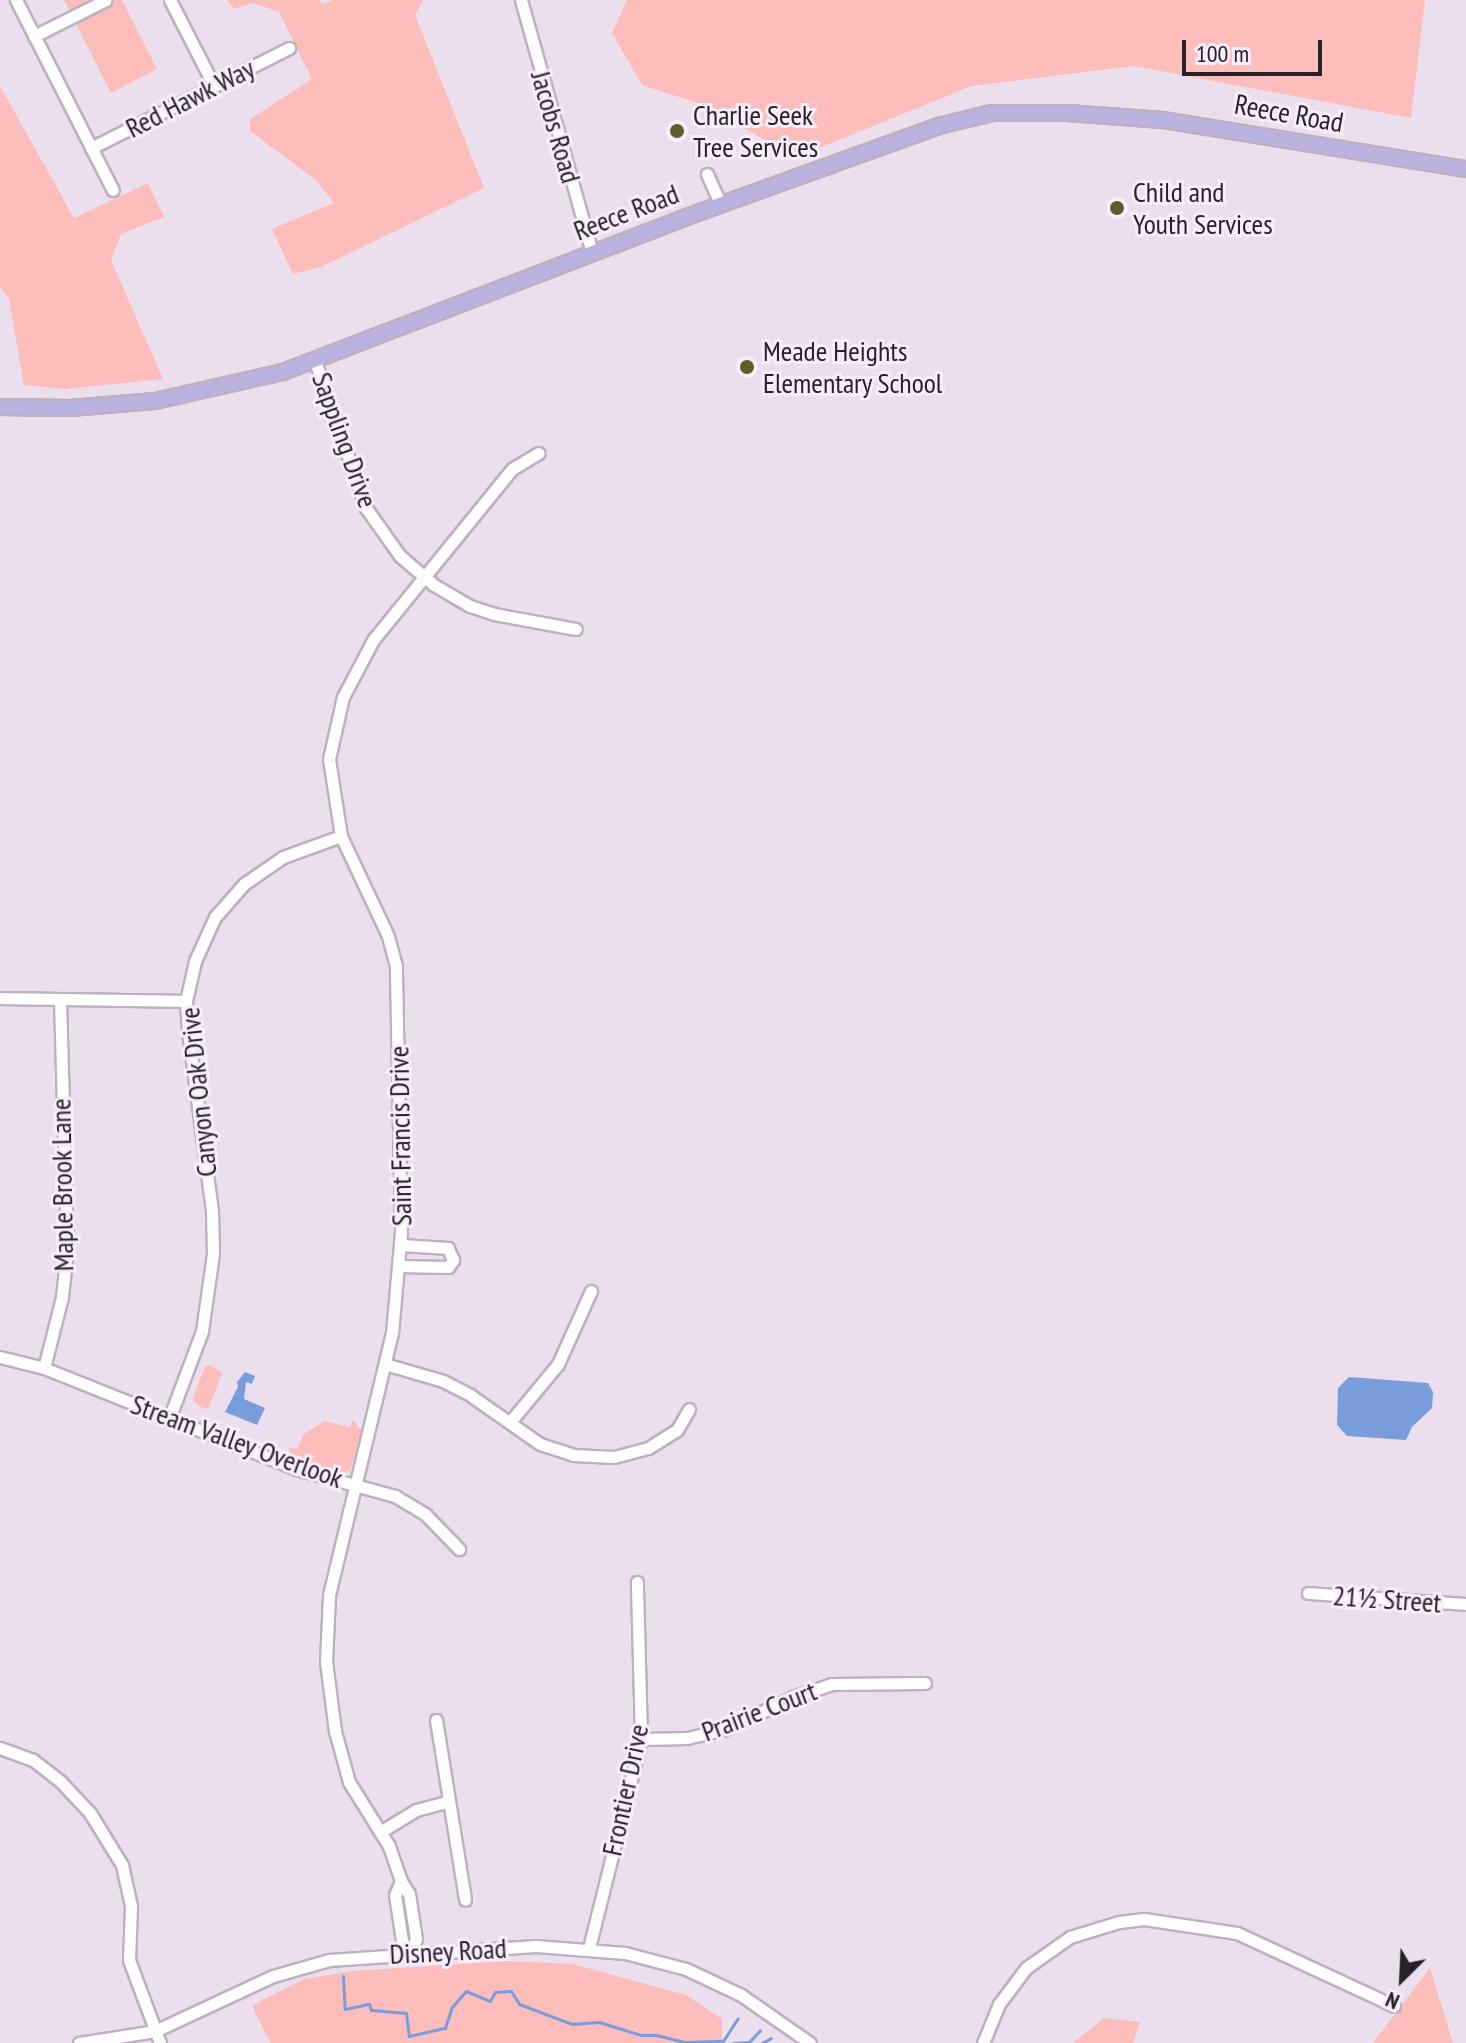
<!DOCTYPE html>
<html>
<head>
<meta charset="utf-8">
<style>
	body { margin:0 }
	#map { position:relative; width:1466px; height:2043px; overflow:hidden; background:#ebdfee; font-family:"PT Sans Narrow",sans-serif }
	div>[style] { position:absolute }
	.green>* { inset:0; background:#fcbdbb }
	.water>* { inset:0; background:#799ddb }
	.stream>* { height:3px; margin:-1.5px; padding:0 1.5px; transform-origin:1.5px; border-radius:1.5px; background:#799ddb }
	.roads { filter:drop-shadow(2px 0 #bdb1c0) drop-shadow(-2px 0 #bdb1c0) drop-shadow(0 2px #bdb1c0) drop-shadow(0 -2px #bdb1c0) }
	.minor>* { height:11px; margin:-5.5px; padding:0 5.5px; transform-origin:5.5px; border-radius:5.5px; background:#fff }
	.major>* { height:14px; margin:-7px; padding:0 7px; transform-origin:7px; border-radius:7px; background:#bab3df }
	.dots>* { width:22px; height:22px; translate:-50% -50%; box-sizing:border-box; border:4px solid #f9ecfb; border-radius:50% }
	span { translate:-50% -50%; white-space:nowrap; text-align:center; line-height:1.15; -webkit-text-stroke:6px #f9ecfb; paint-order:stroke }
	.street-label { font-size:28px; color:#262227 }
	.poi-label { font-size:28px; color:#262227 }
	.left { translate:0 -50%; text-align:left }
	.north { position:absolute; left:1362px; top:1939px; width:80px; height:80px; -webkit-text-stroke:6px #f9ecfb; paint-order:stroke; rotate:204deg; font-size:22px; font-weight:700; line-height:32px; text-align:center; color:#262227 }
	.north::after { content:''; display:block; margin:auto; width:28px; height:36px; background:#262227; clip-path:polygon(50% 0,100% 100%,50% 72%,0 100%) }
	.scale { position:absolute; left:1182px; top:40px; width:140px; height:36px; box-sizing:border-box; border:4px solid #262227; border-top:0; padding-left:10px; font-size:24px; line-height:28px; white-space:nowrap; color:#262227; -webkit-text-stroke:6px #f9ecfb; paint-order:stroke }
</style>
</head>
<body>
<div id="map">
	<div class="green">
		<div style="clip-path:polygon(64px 0,122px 0,157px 69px,111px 93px)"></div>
		<div style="clip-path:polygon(227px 0,318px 0,324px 4px,333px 0,423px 0,415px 15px,484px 188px,321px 267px,293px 274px,272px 229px,334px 203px,317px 181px,250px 131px,250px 119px,312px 79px,279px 12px,253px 3px,234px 9px)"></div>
		<div style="clip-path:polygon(627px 0,1425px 0,1411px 118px,1134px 66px,972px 86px,794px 158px,710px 107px,642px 85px,612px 33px)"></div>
		<div style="clip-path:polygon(0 86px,74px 218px,148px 183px,164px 217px,121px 234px,111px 260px,163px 379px,65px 389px,24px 385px,9px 299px,0 286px)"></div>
		<div style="clip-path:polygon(210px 1365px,222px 1373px,209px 1407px,204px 1409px,192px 1400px,205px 1367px)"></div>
		<div style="clip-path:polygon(353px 1420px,362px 1431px,350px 1471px,337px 1473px,291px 1458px,289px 1448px,297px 1449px,304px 1434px,325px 1421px,350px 1427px)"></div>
		<div style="clip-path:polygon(508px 1961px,573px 1964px,686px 1995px,722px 2019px,722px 2043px,271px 2043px,255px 2013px,253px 2005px,304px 1979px,352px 1971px)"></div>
		<div style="clip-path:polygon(1430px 1968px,1453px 2043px,1373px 2043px)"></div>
		<div style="clip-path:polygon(1104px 2018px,1140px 2022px,1133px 2043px,1073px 2043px)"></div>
	</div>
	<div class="water">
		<div style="clip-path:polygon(245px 1372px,255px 1376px,252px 1384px,246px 1382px,244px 1399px,265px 1408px,257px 1425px,225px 1412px,238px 1387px,237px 1382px)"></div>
		<div style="clip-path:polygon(1349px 1377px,1428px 1383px,1433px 1392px,1432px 1408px,1412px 1427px,1406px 1440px,1347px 1436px,1337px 1425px,1338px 1388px)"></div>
	</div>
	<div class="stream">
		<div style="left:343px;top:1976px;width:33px;rotate:87deg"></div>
		<div style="left:345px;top:2009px;width:25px;rotate:-12deg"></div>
		<div style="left:369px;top:2004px;width:6px;rotate:72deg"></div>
		<div style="left:371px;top:2010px;width:35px;rotate:5deg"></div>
		<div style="left:406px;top:2013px;width:23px;rotate:83deg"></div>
		<div style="left:409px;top:2036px;width:37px;rotate:-13deg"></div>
		<div style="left:445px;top:2028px;width:22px;rotate:-72deg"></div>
		<div style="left:452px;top:2007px;width:21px;rotate:-49deg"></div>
		<div style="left:466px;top:1991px;width:26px;rotate:23deg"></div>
		<div style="left:490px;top:2001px;width:10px;rotate:-61deg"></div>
		<div style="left:495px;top:1992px;width:16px;rotate:-4deg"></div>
		<div style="left:511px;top:1991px;width:15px;rotate:58deg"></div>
		<div style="left:519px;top:2004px;width:57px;rotate:20.7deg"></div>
		<div style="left:572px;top:2024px;width:27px;rotate:-4deg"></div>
		<div style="left:599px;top:2022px;width:44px;rotate:17.2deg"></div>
		<div style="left:641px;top:2035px;width:15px"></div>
		<div style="left:656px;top:2035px;width:30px;rotate:14deg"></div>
		<div style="left:685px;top:2042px;width:38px;rotate:-2deg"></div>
		<div style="left:723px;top:2041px;width:27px;rotate:-57deg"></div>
		<div style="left:733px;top:2043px;width:16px;rotate:-4deg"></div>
		<div style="left:749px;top:2042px;width:16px;rotate:-47deg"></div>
		<div style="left:762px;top:2043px;width:10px;rotate:-29deg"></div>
	</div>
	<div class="roads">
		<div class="minor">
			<div style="left:16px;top:0;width:213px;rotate:63deg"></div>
			<div style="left:170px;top:0;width:97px;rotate:62.9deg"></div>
			<div style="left:521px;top:0;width:263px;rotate:74.3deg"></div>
			<div style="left:34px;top:36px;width:80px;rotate:-26.6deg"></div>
			<div style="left:91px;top:148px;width:222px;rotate:-26.8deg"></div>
			<div style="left:707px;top:174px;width:34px;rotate:66deg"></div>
			<div style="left:315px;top:361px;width:156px;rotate:70.9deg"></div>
			<div style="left:366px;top:508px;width:59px;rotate:54.7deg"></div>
			<div style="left:400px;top:556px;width:45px;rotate:40.5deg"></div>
			<div style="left:434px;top:585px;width:42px;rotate:30.3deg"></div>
			<div style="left:470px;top:606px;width:25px;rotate:18deg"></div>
			<div style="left:494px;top:614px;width:83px;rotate:10.4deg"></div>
			<div style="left:0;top:998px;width:186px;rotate:0.9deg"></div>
			<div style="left:400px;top:1266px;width:48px;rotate:1.2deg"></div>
			<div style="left:448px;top:1267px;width:9px;rotate:-54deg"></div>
			<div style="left:453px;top:1260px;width:13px;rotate:-113deg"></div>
			<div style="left:448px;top:1248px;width:47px;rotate:-176.3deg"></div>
			<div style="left:0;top:1357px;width:45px;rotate:14deg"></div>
			<div style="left:44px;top:1368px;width:271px;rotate:21.8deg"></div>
			<div style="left:296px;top:1469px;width:103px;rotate:15.3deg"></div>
			<div style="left:395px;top:1496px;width:35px;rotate:31deg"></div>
			<div style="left:425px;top:1514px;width:49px;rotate:45.8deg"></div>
			<div style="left:385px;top:1364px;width:60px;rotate:16.3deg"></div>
			<div style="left:443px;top:1381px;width:30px;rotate:27deg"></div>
			<div style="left:470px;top:1395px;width:85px;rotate:35deg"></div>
			<div style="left:540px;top:1444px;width:35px;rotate:18deg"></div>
			<div style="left:573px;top:1455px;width:41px;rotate:2.8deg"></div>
			<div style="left:614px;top:1457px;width:35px;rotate:-15deg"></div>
			<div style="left:648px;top:1448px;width:34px;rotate:-32deg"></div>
			<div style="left:677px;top:1430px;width:24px;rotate:-60deg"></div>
			<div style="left:44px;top:1368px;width:73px;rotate:-75.8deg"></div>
			<div style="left:62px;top:1297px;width:47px;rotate:-83.9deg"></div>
			<div style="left:67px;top:1250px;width:251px;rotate:-91.6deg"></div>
			<div style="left:169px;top:1419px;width:94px;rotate:-69.4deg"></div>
			<div style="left:202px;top:1331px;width:78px;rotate:-81.9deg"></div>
			<div style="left:213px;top:1254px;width:43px;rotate:-91.3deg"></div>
			<div style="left:212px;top:1211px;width:183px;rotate:-97.6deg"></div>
			<div style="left:188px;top:1030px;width:29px;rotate:-94deg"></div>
			<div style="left:186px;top:1001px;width:41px;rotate:-77.3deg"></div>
			<div style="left:195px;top:961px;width:48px;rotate:-65.6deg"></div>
			<div style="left:215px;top:917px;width:44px;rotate:-48.7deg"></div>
			<div style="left:244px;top:884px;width:47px;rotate:-34.7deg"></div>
			<div style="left:283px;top:857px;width:62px;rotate:-19.9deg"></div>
			<div style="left:510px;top:1422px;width:75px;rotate:-50.4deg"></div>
			<div style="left:558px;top:1364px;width:80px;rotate:-65.7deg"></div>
			<div style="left:1308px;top:1593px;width:158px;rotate:4deg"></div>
			<div style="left:436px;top:1720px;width:182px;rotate:80.8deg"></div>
			<div style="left:641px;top:1739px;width:46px;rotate:-1.2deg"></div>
			<div style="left:687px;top:1738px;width:37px;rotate:-13deg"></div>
			<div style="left:723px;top:1730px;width:77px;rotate:-25.2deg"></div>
			<div style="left:793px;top:1697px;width:41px;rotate:-18.4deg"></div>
			<div style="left:832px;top:1684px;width:93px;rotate:-0.6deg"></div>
			<div style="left:0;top:1748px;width:35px;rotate:20deg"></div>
			<div style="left:33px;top:1760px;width:34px;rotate:38deg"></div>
			<div style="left:60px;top:1781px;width:44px;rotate:46.8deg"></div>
			<div style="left:90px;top:1813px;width:61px;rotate:58.4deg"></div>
			<div style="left:122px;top:1865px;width:42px;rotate:77.6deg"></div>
			<div style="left:131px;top:1906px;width:54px;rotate:92.1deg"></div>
			<div style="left:129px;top:1960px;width:89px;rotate:69.5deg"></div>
			<div style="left:380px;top:1832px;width:42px;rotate:-31.4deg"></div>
			<div style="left:416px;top:1810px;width:34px;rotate:-15deg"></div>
			<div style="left:401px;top:1881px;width:15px;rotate:113deg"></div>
			<div style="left:395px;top:1895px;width:47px;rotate:81.3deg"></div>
			<div style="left:402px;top:1941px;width:14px;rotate:56deg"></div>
			<div style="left:589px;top:1948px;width:215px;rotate:-76deg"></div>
			<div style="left:641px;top:1739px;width:157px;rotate:-91.5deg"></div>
			<div style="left:410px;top:1953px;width:15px;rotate:-67deg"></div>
			<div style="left:416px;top:1939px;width:46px;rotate:-98.8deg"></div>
			<div style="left:409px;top:1894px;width:15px;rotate:-122deg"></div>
			<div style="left:401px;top:1881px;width:37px;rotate:-109deg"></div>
			<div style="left:389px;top:1846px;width:75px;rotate:-122deg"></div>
			<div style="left:349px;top:1782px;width:53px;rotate:-105.4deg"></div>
			<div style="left:335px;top:1731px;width:70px;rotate:-97.4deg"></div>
			<div style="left:326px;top:1662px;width:67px;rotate:-87.4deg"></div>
			<div style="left:329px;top:1595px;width:269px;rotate:-76.5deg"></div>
			<div style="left:392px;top:1333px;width:100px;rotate:-84.9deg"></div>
			<div style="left:401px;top:1233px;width:267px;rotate:-91.1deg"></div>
			<div style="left:396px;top:966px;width:31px;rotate:-105deg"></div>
			<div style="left:388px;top:936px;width:110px;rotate:-115.2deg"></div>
			<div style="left:341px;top:836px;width:78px;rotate:-98.9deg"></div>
			<div style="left:329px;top:759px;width:64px;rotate:-77.3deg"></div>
			<div style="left:343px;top:697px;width:64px;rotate:-62.2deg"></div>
			<div style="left:373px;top:640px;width:220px;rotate:-50.9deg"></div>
			<div style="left:512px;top:469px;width:31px;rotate:-31deg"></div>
			<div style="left:79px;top:2043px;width:77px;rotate:-9deg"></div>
			<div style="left:155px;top:2031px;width:130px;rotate:-25deg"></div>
			<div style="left:273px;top:1976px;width:58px;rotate:-15.9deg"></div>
			<div style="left:329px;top:1960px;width:207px;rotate:-3.9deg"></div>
			<div style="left:536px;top:1946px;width:89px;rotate:4.5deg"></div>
			<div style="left:625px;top:1953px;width:63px;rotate:14.7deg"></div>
			<div style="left:686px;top:1969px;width:61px;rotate:25.3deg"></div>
			<div style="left:741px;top:1995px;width:84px;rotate:34.8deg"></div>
			<div style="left:983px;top:2043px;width:42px;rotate:-67.7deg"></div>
			<div style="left:999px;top:2004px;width:45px;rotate:-53.1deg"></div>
			<div style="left:1026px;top:1968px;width:54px;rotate:-35.2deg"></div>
			<div style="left:1070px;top:1937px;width:51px;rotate:-17deg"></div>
			<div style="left:1119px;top:1922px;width:25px;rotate:-7deg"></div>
			<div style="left:1144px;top:1919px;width:94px;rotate:8.6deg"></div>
			<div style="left:1237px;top:1933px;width:173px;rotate:24.9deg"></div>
		</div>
		<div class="major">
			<div style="left:0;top:407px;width:70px;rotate:0.8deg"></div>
			<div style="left:70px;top:408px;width:85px;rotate:-4.7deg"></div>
			<div style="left:155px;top:401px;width:131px;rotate:-12.8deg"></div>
			<div style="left:283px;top:372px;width:450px;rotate:-21deg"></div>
			<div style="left:703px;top:211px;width:254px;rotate:-19.8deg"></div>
			<div style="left:942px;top:125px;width:51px;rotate:-13.5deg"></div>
			<div style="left:992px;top:113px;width:76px"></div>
			<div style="left:1068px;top:113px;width:95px;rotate:4.2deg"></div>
			<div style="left:1163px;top:120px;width:307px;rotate:9.2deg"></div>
		</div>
	</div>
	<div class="dots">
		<div style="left:677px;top:131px;background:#5c5d2a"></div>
		<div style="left:1117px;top:208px;background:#5c5d2a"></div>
		<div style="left:747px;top:367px;background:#5c5d2a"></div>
	</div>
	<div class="street-label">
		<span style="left:190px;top:98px;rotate:-27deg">Red Hawk Way</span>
		<span style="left:1289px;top:113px;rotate:10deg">Reece Road</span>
		<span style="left:556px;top:127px;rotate:74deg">Jacobs Road</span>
		<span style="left:626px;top:212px;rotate:-21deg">Reece Road</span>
		<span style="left:345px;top:440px;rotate:70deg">Sappling Drive</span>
		<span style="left:198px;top:1092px;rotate:-96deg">Canyon Oak Drive</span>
		<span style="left:400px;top:1136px;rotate:-91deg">Saint Francis Drive</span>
		<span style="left:62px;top:1185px;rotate:-91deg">Maple Brook Lane</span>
		<span style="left:237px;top:1441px;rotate:20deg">Stream Valley Overlook</span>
		<span style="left:1387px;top:1599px;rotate:4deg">21½ Street</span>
		<span style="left:759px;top:1711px;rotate:-21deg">Prairie Court</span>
		<span style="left:625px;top:1790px;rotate:-78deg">Frontier Drive</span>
		<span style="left:448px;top:1951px;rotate:-3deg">Disney Road</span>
	</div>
	<div class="poi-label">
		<span class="left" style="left:693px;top:131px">Charlie Seek<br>Tree Services</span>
		<span class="left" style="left:1133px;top:208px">Child and<br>Youth Services</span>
		<span class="left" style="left:763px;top:367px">Meade Heights<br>Elementary School</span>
	</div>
	<div class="north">N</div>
	<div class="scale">100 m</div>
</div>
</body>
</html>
